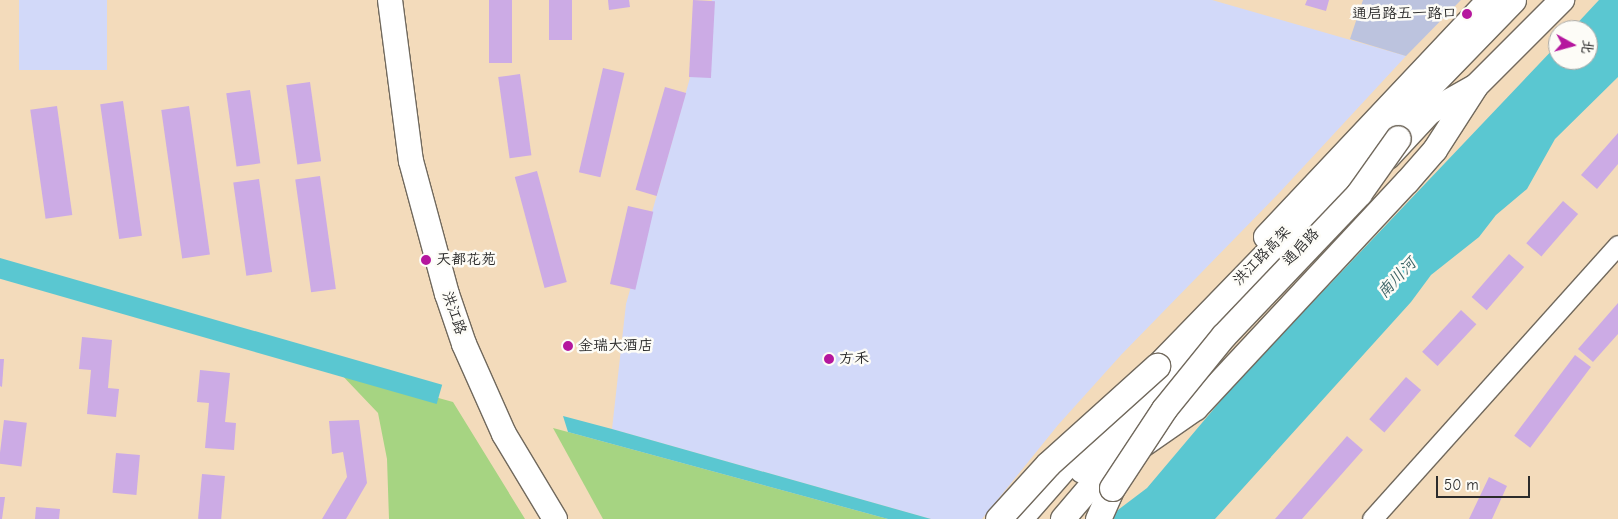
<!DOCTYPE html>
<html>
<head>
<meta charset="utf-8">
<style>
	body { margin:0 }
	#map { position:relative; width:1618px; height:519px; overflow:hidden; background:#f3dbbb; font-family:"Comic Neue","LXGW WenKai TC",sans-serif }
	div>[style] { position:absolute }
	.built>* { inset:0; background:#d2d9f9; transform-origin:0 0 }
	.industrial>* { inset:0; background:#bcc3de }
	.green>* { inset:0; background:#a6d482 }
	.water>* { inset:0; background:#5ac7d1; transform-origin:0 0 }
	.building>* { inset:0; background:#ccabe5; transform-origin:0 0 }
	.roads { filter:drop-shadow(1px 0 #71695d) drop-shadow(-1px 0 #71695d) drop-shadow(0 1px #71695d) drop-shadow(0 -1px #71695d) }
	.tertiary>* { height:19px; margin:-9.5px; padding:0 9.5px; transform-origin:9.5px; border-radius:9.5px; background:#fff }
	.primary>* { height:24px; margin:-12px; padding:0 12px; transform-origin:12px; border-radius:12px; background:#fff }
	.trunk>* { height:25px; margin:-12.5px; padding:0 12.5px; transform-origin:12.5px; border-radius:12.5px; background:#fff }
	.bridges { filter:drop-shadow(1px 0 #71695d) drop-shadow(-1px 0 #71695d) drop-shadow(0 1px #71695d) drop-shadow(0 -1px #71695d) }
	.trunk-bridge>* { height:25px; margin:-12.5px; padding:0 12.5px; transform-origin:12.5px; border-radius:12.5px; background:#fff }
	.dots>* { width:14px; height:14px; translate:-50% -50%; box-sizing:border-box; border:2px solid #fdfcf7; border-radius:50% }
	span { translate:-50% -50%; white-space:nowrap; text-align:center; line-height:1.15; -webkit-text-stroke:5px #fdfcf7; paint-order:stroke }
	.poi-label { font-size:15px; color:#2b2b2b }
	.right { translate:-100% -50%; text-align:right }
	.left { translate:0 -50%; text-align:left }
	.street-label { font-size:15px; color:#2b2b2b }
	.water-label { font-size:16px; color:#3b6265; font-style:italic }
	.north { position:absolute; left:1548px; top:20px; width:50px; height:50px; box-sizing:border-box; background:#fdfcf7; border:1px solid #a9a8a5; border-radius:50%; rotate:97deg; font-size:14px; font-weight:700; line-height:20px; text-align:center; color:#2b2b2b }
	.north::after { content:''; display:block; margin:auto; width:18px; height:22px; background:#b5179e; clip-path:polygon(50% 0,100% 100%,50% 72%,0 100%) }
	.scale { position:absolute; left:1436px; top:476px; width:94px; height:22px; box-sizing:border-box; border:2px solid #2b2b2b; border-top:0; padding-left:6px; font-size:15px; line-height:18px; white-space:nowrap; color:#2b2b2b; -webkit-text-stroke:4px #fdfcf7; paint-order:stroke }
</style>
</head>
<body>
<div id="map">
	<div class="built">
		<div style="left:19px;top:0;width:88px;height:70px"></div>
		<div style="clip-path:polygon(712px 0,1212px 0,1406px 56px,1280px 192px,1121px 355px,1058px 425px,982px 519px,931px 519px,612px 429px,626px 304px)"></div>
	</div>
	<div class="industrial">
		<div style="clip-path:polygon(1363px 0,1461px 0,1406px 56px,1350px 39px)"></div>
	</div>
	<div class="green">
		<div style="clip-path:polygon(337px 370px,453px 402px,525px 519px,389px 519px,387px 459px,378px 413px)"></div>
		<div style="clip-path:polygon(553px 428px,568px 432px,888px 519px,603px 519px)"></div>
	</div>
	<div class="water">
		<div style="clip-path:polygon(1599px 0,1618px 0,1618px 77px,1555px 139px,1527px 189px,1496px 215px,1479px 237px,1431px 275px,1411px 302px,1215px 519px,1106px 519px,1147px 488px,1234px 385px,1558px 44px,1558px 60px,1588px 60px,1588px 30px,1571px 30px)"></div>
		<div style="left:0;top:258px;width:460px;height:20px;rotate:16deg"></div>
		<div style="clip-path:polygon(563px 416px,612px 429px,931px 519px,888px 519px,568px 432px)"></div>
	</div>
	<div class="building">
		<div style="left:489px;top:0;width:23px;height:63px"></div>
		<div style="left:549px;top:0;width:23px;height:40px"></div>
		<div style="clip-path:polygon(608px 0,629px 0,630px 7px,609px 10px)"></div>
		<div style="left:693px;top:0;width:22px;height:77px;rotate:3deg"></div>
		<div style="clip-path:polygon(1307px 0,1329px 0,1326px 11px,1305px 5px)"></div>
		<div style="left:603px;top:68px;width:22px;height:107px;rotate:13deg"></div>
		<div style="left:520px;top:74px;width:82px;height:22px;rotate:82deg"></div>
		<div style="left:310px;top:82px;width:80px;height:24px;rotate:82deg"></div>
		<div style="left:665px;top:87px;width:22px;height:107px;rotate:16deg"></div>
		<div style="left:250px;top:90px;width:74px;height:24px;rotate:82deg"></div>
		<div style="left:123px;top:101px;width:136px;height:23px;rotate:82deg"></div>
		<div style="left:57px;top:106px;width:110px;height:27px;rotate:82deg"></div>
		<div style="left:189px;top:106px;width:150px;height:28px;rotate:82deg"></div>
		<div style="clip-path:polygon(1618px 133px,1618px 164px,1597px 189px,1581px 175px)"></div>
		<div style="left:537px;top:171px;width:115px;height:23px;rotate:75deg"></div>
		<div style="left:320px;top:176px;width:114px;height:25px;rotate:82deg"></div>
		<div style="left:259px;top:179px;width:94px;height:26px;rotate:82deg"></div>
		<div style="left:1563px;top:201px;width:20px;height:56px;rotate:41deg"></div>
		<div style="left:628px;top:206px;width:26px;height:80px;rotate:13deg"></div>
		<div style="left:1509px;top:254px;width:20px;height:57px;rotate:41deg"></div>
		<div style="clip-path:polygon(1618px 303px,1618px 334px,1593px 362px,1578px 349px)"></div>
		<div style="left:1461px;top:310px;width:21px;height:57px;rotate:43deg"></div>
		<div style="clip-path:polygon(82px 337px,112px 340px,108px 388px,119px 389px,116px 417px,87px 414px,91px 370px,79px 369px)"></div>
		<div style="left:1575px;top:355px;width:20px;height:101px;rotate:37deg"></div>
		<div style="clip-path:polygon(0 359px,4px 359px,2px 387px,0 386px)"></div>
		<div style="clip-path:polygon(200px 370px,230px 373px,225px 422px,236px 423px,234px 450px,205px 448px,209px 403px,197px 402px)"></div>
		<div style="left:1406px;top:377px;width:20px;height:56px;rotate:41deg"></div>
		<div style="left:4px;top:420px;width:23px;height:44px;rotate:7deg"></div>
		<div style="clip-path:polygon(359px 420px,367px 483px,346px 519px,322px 519px,347px 477px,343px 452px,332px 454px,329px 421px)"></div>
		<div style="clip-path:polygon(1347px 436px,1363px 450px,1302px 519px,1275px 519px)"></div>
		<div style="left:116px;top:453px;width:24px;height:40px;rotate:5deg"></div>
		<div style="left:202px;top:474px;width:23px;height:45px;rotate:5deg"></div>
		<div style="clip-path:polygon(1489px 477px,1507px 486px,1492px 519px,1469px 519px)"></div>
		<div style="clip-path:polygon(0 497px,5px 497px,2px 519px,0 519px)"></div>
		<div style="clip-path:polygon(36px 507px,60px 509px,59px 519px,35px 519px)"></div>
	</div>
	<div class="roads">
		<div class="tertiary">
			<div style="left:1372px;top:519px;width:368px;rotate:-48.1deg"></div>
		</div>
		<div class="primary">
			<div style="left:390px;top:0;width:162px;rotate:82.6deg"></div>
			<div style="left:411px;top:161px;width:138px;rotate:74.9deg"></div>
			<div style="left:447px;top:294px;width:53px;rotate:71.2deg"></div>
			<div style="left:464px;top:344px;width:98px;rotate:66deg"></div>
			<div style="left:504px;top:434px;width:99px;rotate:59deg"></div>
			<div style="left:1388px;top:157px;width:62px;rotate:-47deg"></div>
			<div style="left:1430px;top:112px;width:53px;rotate:-29.5deg"></div>
			<div style="left:1476px;top:86px;width:122px;rotate:-45deg"></div>
			<div style="left:1266px;top:237px;width:325px;rotate:-46.7deg"></div>
			<div style="left:1140px;top:447px;width:68px;rotate:-34.9deg"></div>
			<div style="left:1196px;top:408px;width:309px;rotate:-47deg"></div>
			<div style="left:1407px;top:182px;width:43px;rotate:-48.8deg"></div>
			<div style="left:1435px;top:150px;width:74px;rotate:-57.2deg"></div>
			<div style="left:1063px;top:519px;width:123px;rotate:-49.6deg"></div>
		</div>
		<div class="trunk">
			<div style="left:1143px;top:381px;width:531px;rotate:-45.84deg"></div>
			<div style="left:1082px;top:470px;width:190px;rotate:-46.3deg"></div>
			<div style="left:1019px;top:519px;width:108px;rotate:-48.8deg"></div>
			<div style="left:1098px;top:519px;width:34px;rotate:-66deg"></div>
		</div>
	</div>
	<div class="bridges">
		<div class="trunk-bridge">
			<div style="left:1112px;top:488px;width:95px;rotate:-56.6deg"></div>
			<div style="left:1164px;top:409px;width:95px;rotate:-51deg"></div>
			<div style="left:1224px;top:335px;width:196px;rotate:-46.4deg"></div>
			<div style="left:1359px;top:193px;width:67px;rotate:-54.7deg"></div>
			<div style="left:998px;top:519px;width:74px;rotate:-47.7deg"></div>
			<div style="left:1048px;top:464px;width:147px;rotate:-42deg"></div>
		</div>
	</div>
	<div class="dots">
		<div style="left:1467px;top:14px;background:#b5179e"></div>
		<div style="left:426px;top:260px;background:#b5179e"></div>
		<div style="left:568px;top:346px;background:#b5179e"></div>
		<div style="left:829px;top:359px;background:#b5179e"></div>
	</div>
	<div class="poi-label">
		<span class="right" style="left:1457px;top:14px">通启路五一路口</span>
		<span class="left" style="left:436px;top:260px">天都花苑</span>
		<span class="left" style="left:578px;top:346px">金瑞大酒店</span>
		<span class="left" style="left:839px;top:359px">方禾</span>
	</div>
	<div class="street-label">
		<span style="left:1301px;top:247px;rotate:-46deg">通启路</span>
		<span style="left:1262px;top:256px;rotate:-46deg">洪江路高架</span>
		<span style="left:454px;top:313px;rotate:71deg">洪江路</span>
	</div>
	<div class="water-label">
		<span style="left:1397px;top:278px;rotate:-47deg">南川河</span>
	</div>
	<div class="north">北</div>
	<div class="scale">50 m</div>
</div>
</body>
</html>
